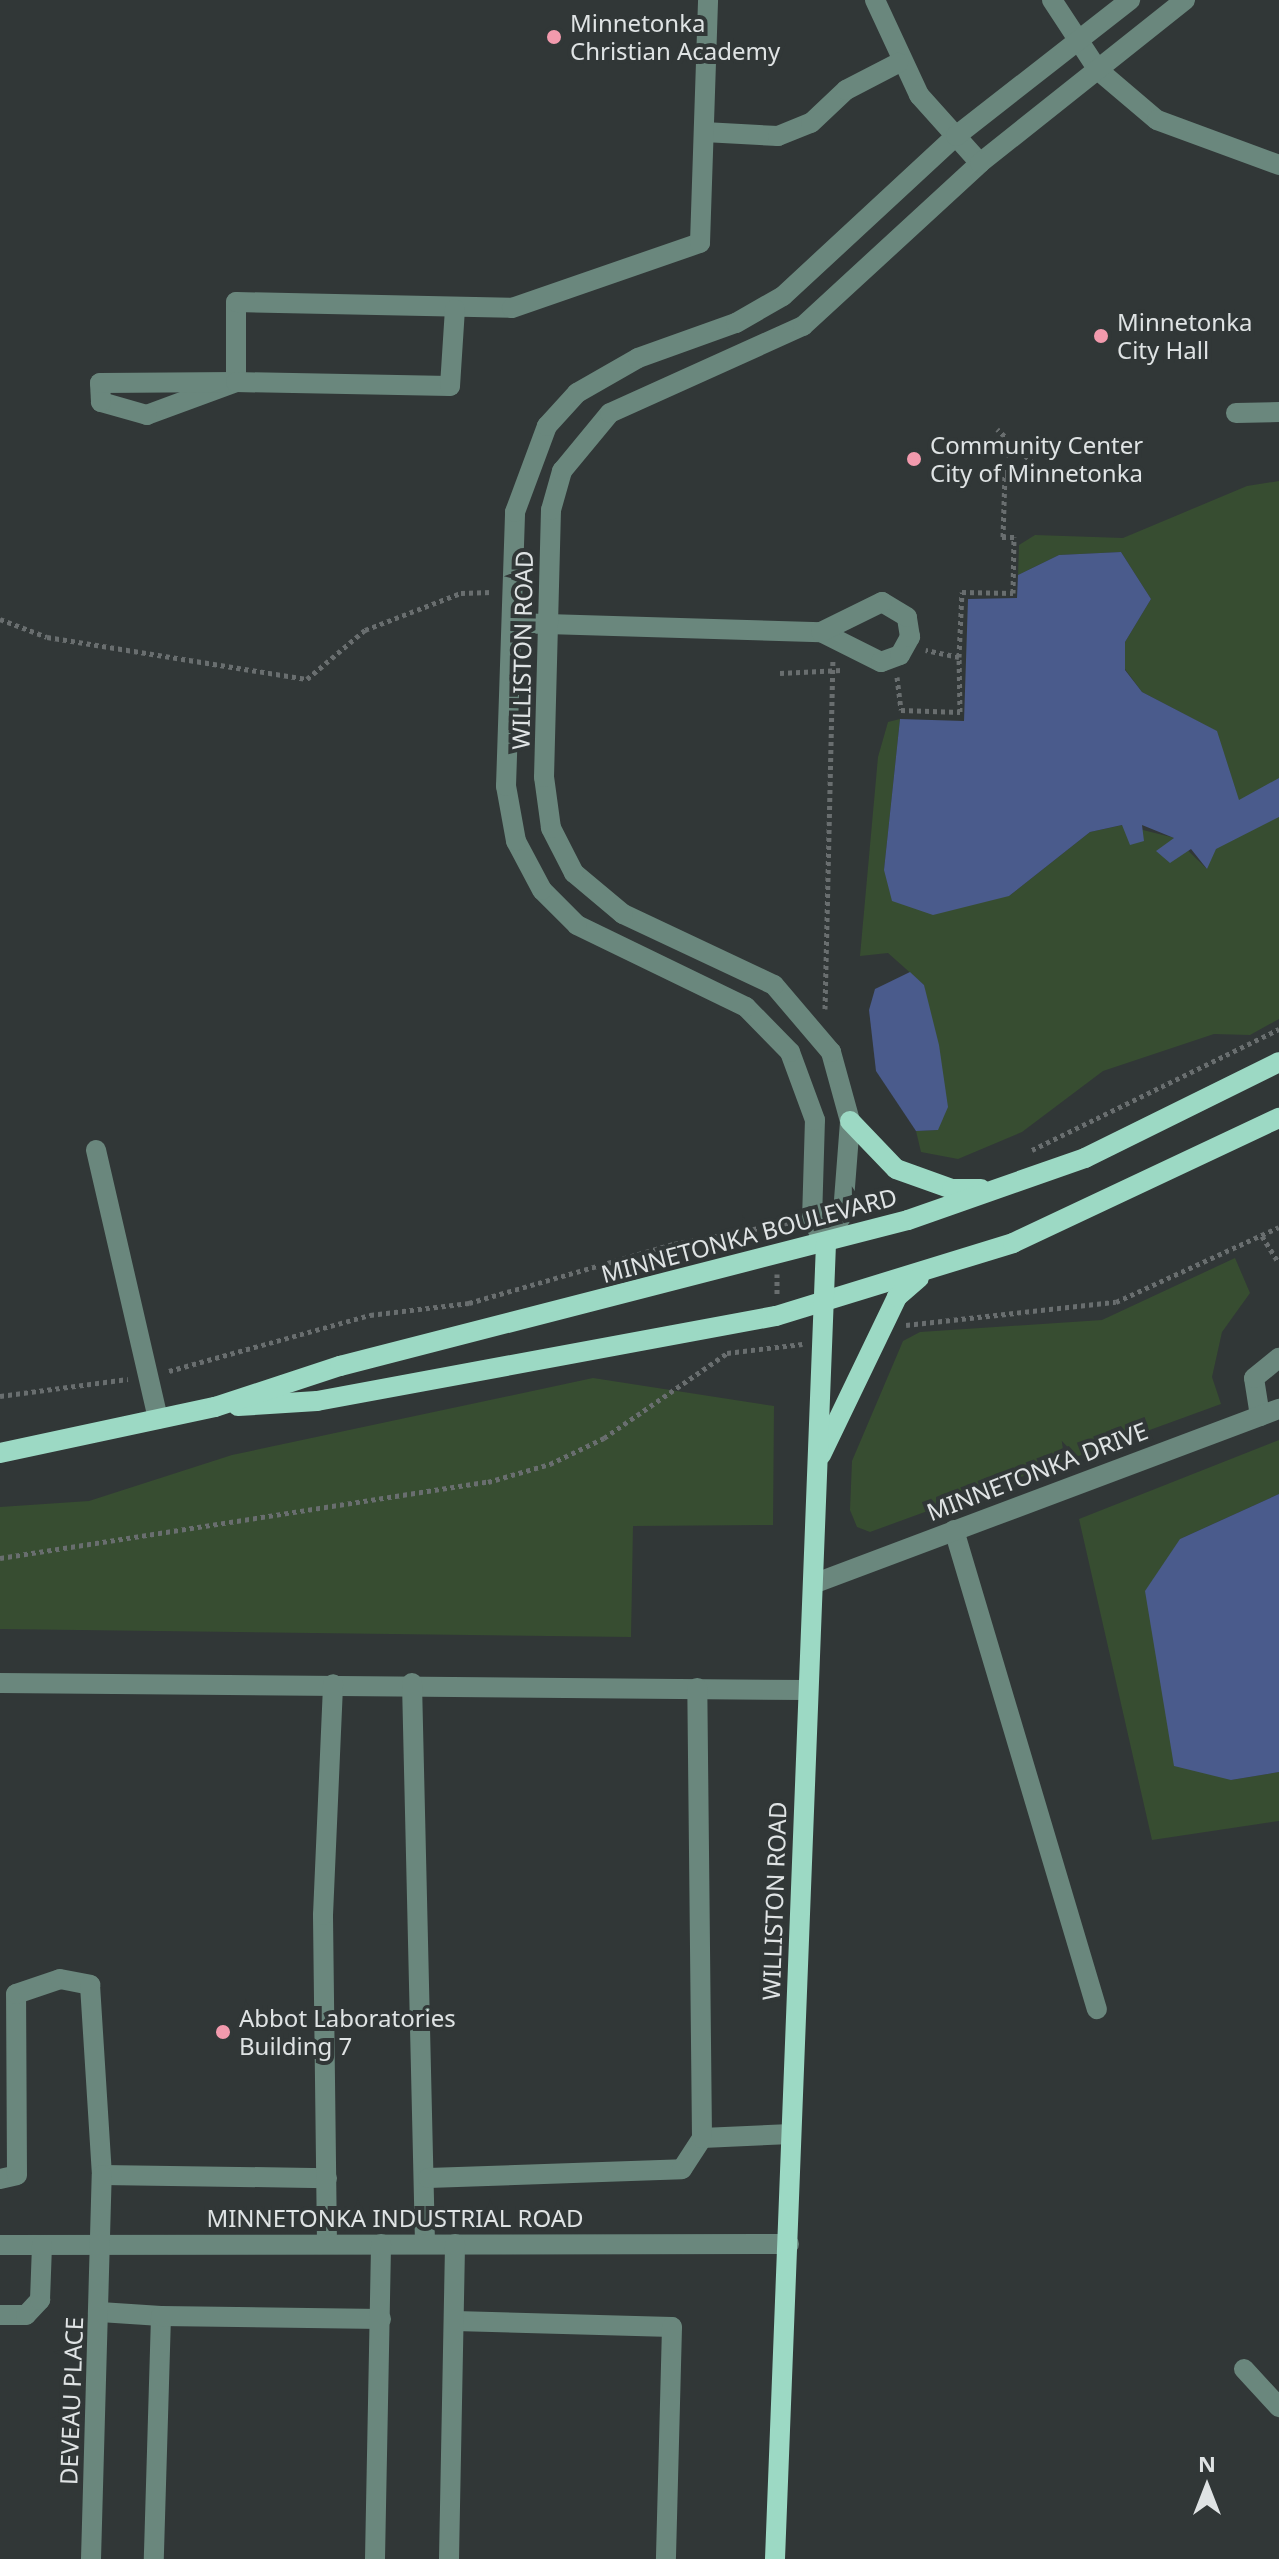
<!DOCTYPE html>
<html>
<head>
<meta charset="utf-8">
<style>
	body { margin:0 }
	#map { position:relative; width:1279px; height:2559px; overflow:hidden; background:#313737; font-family:"Noto Sans",sans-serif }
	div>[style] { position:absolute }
	.green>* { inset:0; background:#374d31 }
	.water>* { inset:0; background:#4a5b8c }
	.path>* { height:5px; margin-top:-2.5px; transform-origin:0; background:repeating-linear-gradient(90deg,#696e6f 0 4px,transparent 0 8px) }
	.minor>* { height:20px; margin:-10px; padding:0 10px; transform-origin:10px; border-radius:10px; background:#6a877d }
	.major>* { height:20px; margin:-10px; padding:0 10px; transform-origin:10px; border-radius:10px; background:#9cd9c4 }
	.dots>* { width:22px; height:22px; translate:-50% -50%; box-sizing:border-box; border:4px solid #313737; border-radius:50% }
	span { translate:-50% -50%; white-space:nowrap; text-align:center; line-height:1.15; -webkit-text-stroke:8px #313737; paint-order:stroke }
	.poi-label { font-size:24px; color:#dfe3e4 }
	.left { translate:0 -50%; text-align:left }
	.street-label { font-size:24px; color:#dfe3e4 }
	.north { position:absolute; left:1167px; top:2447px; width:80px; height:80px; -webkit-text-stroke:6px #313737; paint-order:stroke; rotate:0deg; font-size:22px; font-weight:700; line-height:32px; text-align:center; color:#dfe3e4 }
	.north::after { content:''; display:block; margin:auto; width:28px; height:36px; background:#dfe3e4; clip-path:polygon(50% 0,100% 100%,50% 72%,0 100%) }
</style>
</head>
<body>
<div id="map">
	<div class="green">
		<div style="clip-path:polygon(1279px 481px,1279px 1019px,1250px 1035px,1214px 1034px,1103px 1071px,1022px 1132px,958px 1159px,921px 1152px,916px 1131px,938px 1130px,924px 985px,888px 953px,860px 956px,878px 757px,888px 722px,900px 719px,884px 870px,1009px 896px,1090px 832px,1123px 825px,1175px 838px,1207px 869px,1216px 731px,1142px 692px,1125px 669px,1125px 642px,1151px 599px,1121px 552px,1059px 555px,1018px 575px,1019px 545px,1035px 535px,1123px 538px,1247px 486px)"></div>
		<div style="clip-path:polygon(1235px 1258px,1250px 1293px,1222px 1332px,1212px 1377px,1221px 1404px,870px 1532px,857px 1527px,850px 1510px,852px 1461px,903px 1341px,920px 1332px,1102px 1320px)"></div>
		<div style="clip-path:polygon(593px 1378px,774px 1406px,773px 1525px,633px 1526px,631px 1637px,0 1629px,0 1507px,89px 1501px,232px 1455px)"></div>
		<div style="clip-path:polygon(1279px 1440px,1279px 1494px,1180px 1539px,1231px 1780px,1279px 1772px,1279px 1821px,1152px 1840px,1079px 1519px)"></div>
	</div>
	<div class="water">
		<div style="clip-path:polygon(1121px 552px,1151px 599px,1125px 642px,1125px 670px,1142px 692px,1217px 731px,1239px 800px,1279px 778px,1279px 817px,1216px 849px,1207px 869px,1191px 849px,1170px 863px,1156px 851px,1174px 838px,1142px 825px,1144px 841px,1130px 845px,1122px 825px,1090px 832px,1009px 896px,933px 915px,892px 901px,884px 870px,900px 719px,964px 721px,968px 599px,1017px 598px,1018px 575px,1059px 555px)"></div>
		<div style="clip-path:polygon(910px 972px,924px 985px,939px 1045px,948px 1107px,938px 1130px,916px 1131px,876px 1071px,869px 1010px,875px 989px)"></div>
		<div style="clip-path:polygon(1279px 1494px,1279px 1772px,1231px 1780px,1174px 1766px,1145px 1591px,1180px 1539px)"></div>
	</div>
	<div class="path">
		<div style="left:981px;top:473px;width:70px;rotate:5.7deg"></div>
		<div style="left:1051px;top:480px;width:74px;rotate:-136.6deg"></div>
		<div style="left:1003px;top:537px;width:93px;rotate:-88.2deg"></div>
		<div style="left:0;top:619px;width:50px;rotate:21deg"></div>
		<div style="left:47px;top:637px;width:263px;rotate:9.2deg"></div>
		<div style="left:307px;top:679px;width:76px;rotate:-40.2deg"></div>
		<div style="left:365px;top:630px;width:103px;rotate:-21.1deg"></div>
		<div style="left:461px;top:593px;width:31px;rotate:-2deg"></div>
		<div style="left:959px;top:657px;width:65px;rotate:-87.4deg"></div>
		<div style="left:962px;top:592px;width:51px;rotate:1.1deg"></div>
		<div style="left:1013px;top:593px;width:56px;rotate:-89deg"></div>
		<div style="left:1014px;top:537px;width:15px;rotate:180deg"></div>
		<div style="left:780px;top:673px;width:62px;rotate:-2.8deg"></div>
		<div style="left:897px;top:677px;width:33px;rotate:83deg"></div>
		<div style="left:901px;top:710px;width:59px;rotate:1.9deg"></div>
		<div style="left:960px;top:712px;width:55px;rotate:-91deg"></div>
		<div style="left:959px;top:657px;width:34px;rotate:-168deg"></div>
		<div style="left:825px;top:1009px;width:349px;rotate:-88.7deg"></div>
		<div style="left:1032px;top:1150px;width:275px;rotate:-26.1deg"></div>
		<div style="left:1262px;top:1236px;width:32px;rotate:58deg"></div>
		<div style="left:777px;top:1274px;width:22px;rotate:90deg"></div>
		<div style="left:906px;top:1325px;width:211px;rotate:-6.3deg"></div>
		<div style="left:1116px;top:1302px;width:179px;rotate:-24.7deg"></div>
		<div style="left:169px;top:1371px;width:209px;rotate:-15.6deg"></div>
		<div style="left:370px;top:1315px;width:100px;rotate:-6.9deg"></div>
		<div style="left:469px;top:1303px;width:213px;rotate:-16.1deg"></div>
		<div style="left:674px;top:1244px;width:120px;rotate:-10.6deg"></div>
		<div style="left:0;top:1396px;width:129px;rotate:-7.6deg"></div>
		<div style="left:0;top:1558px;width:494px;rotate:-8.9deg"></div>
		<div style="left:488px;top:1482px;width:65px;rotate:-16.2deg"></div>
		<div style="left:550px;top:1464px;width:60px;rotate:-25.7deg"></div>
		<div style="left:604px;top:1438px;width:150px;rotate:-34.6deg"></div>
		<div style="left:727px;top:1353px;width:76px;rotate:-6.8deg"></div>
	</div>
	<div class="minor">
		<div style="left:875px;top:0;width:105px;rotate:65.1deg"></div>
		<div style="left:919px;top:95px;width:91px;rotate:48.1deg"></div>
		<div style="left:1052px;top:0;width:84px;rotate:56.7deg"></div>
		<div style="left:1098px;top:70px;width:77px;rotate:40.3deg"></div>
		<div style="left:1157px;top:120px;width:130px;rotate:20.2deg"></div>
		<div style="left:704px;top:132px;width:74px;rotate:3.1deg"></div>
		<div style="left:778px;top:136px;width:35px;rotate:-22deg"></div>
		<div style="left:811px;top:123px;width:48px;rotate:-43.3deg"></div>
		<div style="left:846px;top:90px;width:59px;rotate:-27.4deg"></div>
		<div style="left:236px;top:382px;width:80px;rotate:-90deg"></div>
		<div style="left:236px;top:302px;width:276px;rotate:1.2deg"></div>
		<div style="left:512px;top:308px;width:199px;rotate:-19.1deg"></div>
		<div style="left:700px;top:243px;width:243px;rotate:-88.1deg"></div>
		<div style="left:236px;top:382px;width:95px;rotate:159.7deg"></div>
		<div style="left:147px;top:415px;width:48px;rotate:-164.2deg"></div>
		<div style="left:101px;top:402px;width:19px;rotate:-93deg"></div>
		<div style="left:100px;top:383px;width:136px;rotate:-0.4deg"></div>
		<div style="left:236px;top:382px;width:214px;rotate:1.1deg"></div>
		<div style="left:450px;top:386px;width:77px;rotate:-86.3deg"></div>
		<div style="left:1236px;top:413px;width:43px;rotate:-1.3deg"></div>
		<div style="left:513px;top:623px;width:308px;rotate:1.7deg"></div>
		<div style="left:821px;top:632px;width:67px;rotate:26.6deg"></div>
		<div style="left:881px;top:662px;width:20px;rotate:-20deg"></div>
		<div style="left:900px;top:655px;width:21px;rotate:-61deg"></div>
		<div style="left:910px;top:637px;width:20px;rotate:-99deg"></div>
		<div style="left:907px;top:617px;width:29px;rotate:-149deg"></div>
		<div style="left:882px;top:602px;width:68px;rotate:153.8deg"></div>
		<div style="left:96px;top:1150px;width:276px;rotate:77deg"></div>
		<div style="left:826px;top:1244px;width:35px;rotate:-61deg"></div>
		<div style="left:843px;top:1213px;width:92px;rotate:-85.6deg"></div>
		<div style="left:850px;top:1121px;width:72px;rotate:-105.4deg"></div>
		<div style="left:831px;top:1052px;width:88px;rotate:-130.4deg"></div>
		<div style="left:774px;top:985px;width:167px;rotate:-154.8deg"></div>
		<div style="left:623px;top:914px;width:64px;rotate:-140.1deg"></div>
		<div style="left:574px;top:873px;width:51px;rotate:-117.1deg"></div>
		<div style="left:551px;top:828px;width:51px;rotate:-97.8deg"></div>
		<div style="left:544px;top:777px;width:267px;rotate:-88.5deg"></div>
		<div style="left:551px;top:510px;width:41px;rotate:-74.2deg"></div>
		<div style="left:562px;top:471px;width:75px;rotate:-50.4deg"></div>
		<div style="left:610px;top:413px;width:212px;rotate:-24.3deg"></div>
		<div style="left:803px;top:326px;width:241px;rotate:-42.6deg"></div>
		<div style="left:980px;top:163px;width:262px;rotate:-38.5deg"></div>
		<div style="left:826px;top:1244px;width:28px;rotate:-120deg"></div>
		<div style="left:812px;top:1220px;width:100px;rotate:-88.3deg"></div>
		<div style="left:815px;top:1120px;width:72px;rotate:-110.2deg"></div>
		<div style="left:790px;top:1052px;width:63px;rotate:-134.4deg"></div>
		<div style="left:746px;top:1007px;width:188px;rotate:-154.1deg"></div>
		<div style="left:577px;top:925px;width:49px;rotate:-135deg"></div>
		<div style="left:542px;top:890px;width:55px;rotate:-118deg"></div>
		<div style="left:516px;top:841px;width:56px;rotate:-100.3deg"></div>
		<div style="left:506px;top:786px;width:274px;rotate:-88.1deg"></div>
		<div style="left:515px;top:512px;width:92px;rotate:-69.6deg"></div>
		<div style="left:547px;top:426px;width:45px;rotate:-47.7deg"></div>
		<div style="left:577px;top:393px;width:70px;rotate:-29.8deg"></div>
		<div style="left:638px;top:358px;width:104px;rotate:-19.7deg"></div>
		<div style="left:736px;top:323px;width:54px;rotate:-29.9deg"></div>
		<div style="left:783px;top:296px;width:236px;rotate:-42.8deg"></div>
		<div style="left:956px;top:136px;width:221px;rotate:-38deg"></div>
		<div style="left:1260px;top:1416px;width:38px;rotate:-99deg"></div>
		<div style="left:1254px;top:1378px;width:32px;rotate:-39deg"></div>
		<div style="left:954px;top:1530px;width:500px;rotate:73.4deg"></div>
		<div style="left:813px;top:1584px;width:498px;rotate:-20.6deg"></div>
		<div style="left:0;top:1683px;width:807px;rotate:0.5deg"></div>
		<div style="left:412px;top:1683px;width:561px;rotate:88.67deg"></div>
		<div style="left:702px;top:2138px;width:89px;rotate:-2.6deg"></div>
		<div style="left:428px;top:2178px;width:254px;rotate:-2deg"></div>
		<div style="left:682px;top:2169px;width:37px;rotate:-57deg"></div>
		<div style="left:702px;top:2138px;width:450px;rotate:-90.6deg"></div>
		<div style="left:0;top:2179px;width:17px;rotate:-13deg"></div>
		<div style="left:17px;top:2175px;width:181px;rotate:-90.3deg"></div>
		<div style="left:16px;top:1994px;width:46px;rotate:-18.8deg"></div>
		<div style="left:60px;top:1979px;width:31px;rotate:11deg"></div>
		<div style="left:90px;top:1985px;width:190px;rotate:86.4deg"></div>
		<div style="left:102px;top:2175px;width:225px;rotate:0.8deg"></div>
		<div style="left:327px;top:2244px;width:329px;rotate:-90.7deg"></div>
		<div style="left:323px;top:1915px;width:231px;rotate:-87.5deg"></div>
		<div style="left:0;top:2245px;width:789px;rotate:-0.07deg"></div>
		<div style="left:100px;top:2312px;width:61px;rotate:3.8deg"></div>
		<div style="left:161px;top:2316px;width:243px;rotate:91.7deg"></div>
		<div style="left:0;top:2315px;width:26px"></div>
		<div style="left:26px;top:2315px;width:21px;rotate:-47deg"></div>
		<div style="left:40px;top:2300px;width:55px;rotate:-87.9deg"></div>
		<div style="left:161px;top:2316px;width:220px;rotate:0.8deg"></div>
		<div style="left:455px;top:2321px;width:217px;rotate:1.6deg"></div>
		<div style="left:672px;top:2327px;width:232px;rotate:91.5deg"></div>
		<div style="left:1244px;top:2369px;width:52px;rotate:47.4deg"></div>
		<div style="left:91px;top:2559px;width:384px;rotate:-88.4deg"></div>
		<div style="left:375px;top:2559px;width:315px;rotate:-88.9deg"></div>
		<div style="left:449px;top:2559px;width:315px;rotate:-88.9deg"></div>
	</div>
	<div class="major">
		<div style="left:850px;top:1121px;width:66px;rotate:46.2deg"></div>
		<div style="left:896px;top:1169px;width:59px;rotate:19.7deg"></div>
		<div style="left:952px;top:1189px;width:29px"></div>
		<div style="left:238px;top:1406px;width:79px;rotate:-3.6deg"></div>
		<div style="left:317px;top:1401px;width:467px;rotate:-10.5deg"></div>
		<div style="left:776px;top:1316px;width:248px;rotate:-17.1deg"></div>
		<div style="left:1013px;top:1243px;width:294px;rotate:-25.2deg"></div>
		<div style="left:0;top:1453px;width:220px;rotate:-12.1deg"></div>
		<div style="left:215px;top:1407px;width:132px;rotate:-18.2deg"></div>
		<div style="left:340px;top:1366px;width:586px;rotate:-14.42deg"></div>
		<div style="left:908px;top:1220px;width:188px;rotate:-19.3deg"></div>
		<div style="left:1085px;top:1158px;width:216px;rotate:-26.3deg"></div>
		<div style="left:821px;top:1455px;width:175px;rotate:-64.3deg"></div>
		<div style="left:897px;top:1297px;width:29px;rotate:-41deg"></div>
		<div style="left:775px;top:2559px;width:1316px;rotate:-87.78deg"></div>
	</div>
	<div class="dots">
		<div style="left:554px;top:37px;background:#f29aad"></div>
		<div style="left:1101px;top:336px;background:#f29aad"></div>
		<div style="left:914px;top:459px;background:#f29aad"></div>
		<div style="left:223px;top:2032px;background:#f29aad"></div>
	</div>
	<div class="poi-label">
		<span class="left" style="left:570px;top:37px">Minnetonka<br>Christian Academy</span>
		<span class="left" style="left:1117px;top:336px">Minnetonka<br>City Hall</span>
		<span class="left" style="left:930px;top:459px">Community Center<br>City of Minnetonka</span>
		<span class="left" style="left:239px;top:2032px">Abbot Laboratories<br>Building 7</span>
	</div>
	<div class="street-label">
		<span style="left:522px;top:650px;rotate:-89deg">WILLISTON ROAD</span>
		<span style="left:749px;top:1235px;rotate:-15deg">MINNETONKA BOULEVARD</span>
		<span style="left:1037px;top:1471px;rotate:-21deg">MINNETONKA DRIVE</span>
		<span style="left:774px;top:1901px;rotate:-88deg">WILLISTON ROAD</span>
		<span style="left:395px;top:2218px">MINNETONKA INDUSTRIAL ROAD</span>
		<span style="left:71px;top:2401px;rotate:-88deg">DEVEAU PLACE</span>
	</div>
	<div class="north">N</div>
</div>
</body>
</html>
